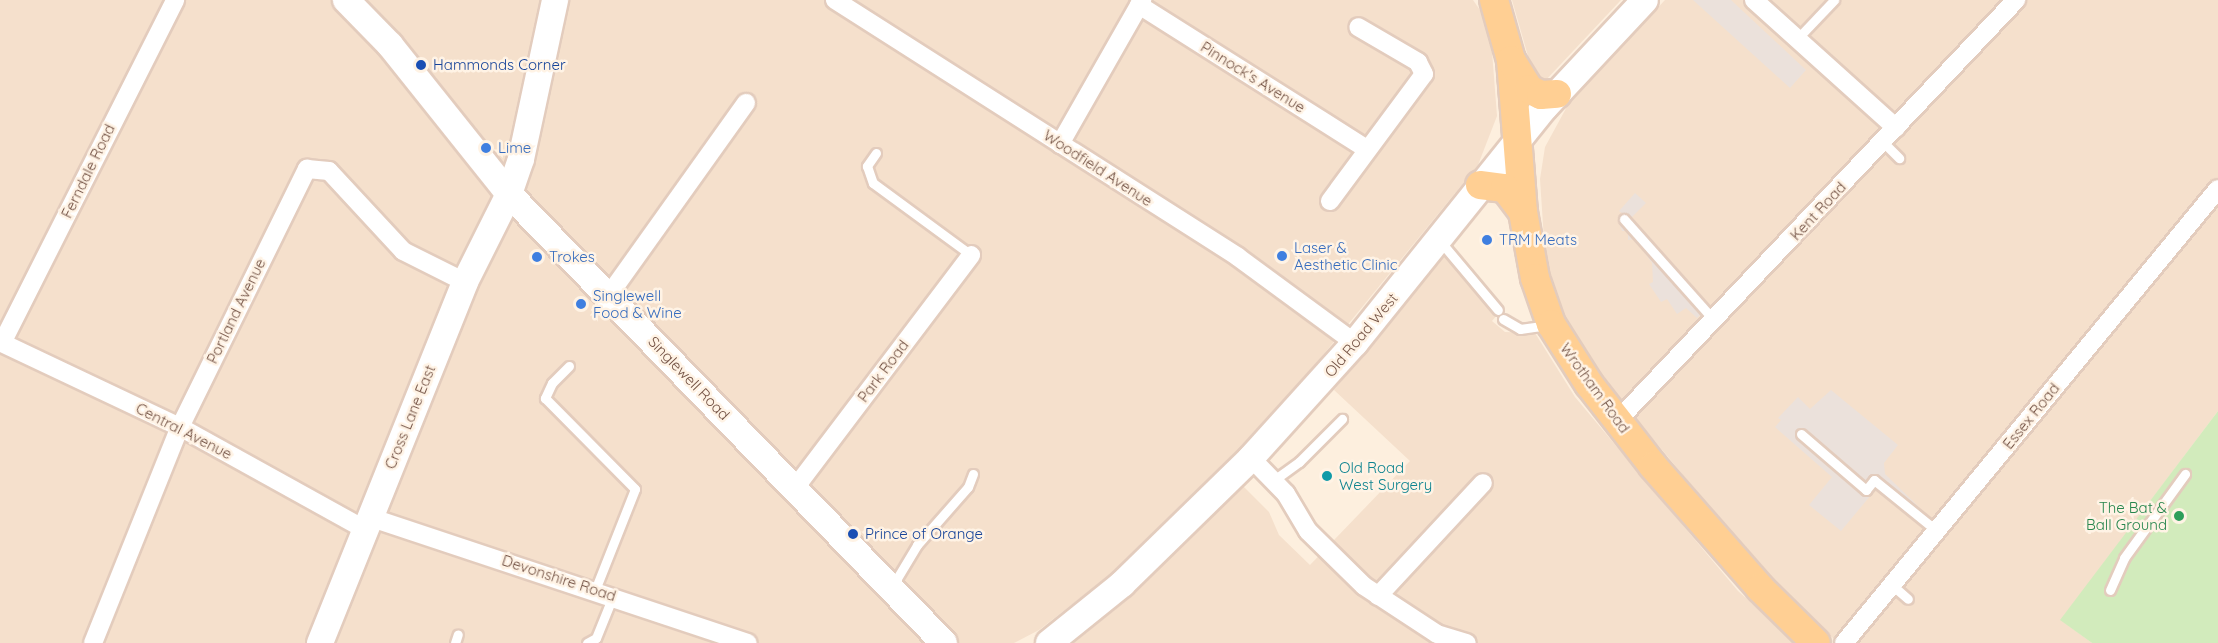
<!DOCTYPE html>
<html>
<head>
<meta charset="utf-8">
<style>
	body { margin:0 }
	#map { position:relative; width:2218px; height:643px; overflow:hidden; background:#fdefde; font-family:Quicksand,sans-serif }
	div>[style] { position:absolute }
	.residential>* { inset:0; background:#f5e0cc }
	.industrial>* { inset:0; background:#ebe1db }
	.green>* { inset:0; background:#d2ebbc }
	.roads { filter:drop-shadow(2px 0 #e3ccbd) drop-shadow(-2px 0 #e3ccbd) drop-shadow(0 2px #e3ccbd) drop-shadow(0 -2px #e3ccbd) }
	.lane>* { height:9px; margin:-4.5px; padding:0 4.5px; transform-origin:4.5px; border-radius:4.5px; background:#fff }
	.street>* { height:18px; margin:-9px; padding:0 9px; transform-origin:9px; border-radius:9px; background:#fff }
	.secondary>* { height:26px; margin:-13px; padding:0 13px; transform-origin:13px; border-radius:13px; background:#fff }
	.primary>* { height:28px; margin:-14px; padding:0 14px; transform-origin:14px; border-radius:14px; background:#ffcf93 }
	.dots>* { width:16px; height:16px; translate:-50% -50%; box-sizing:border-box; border:3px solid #fff3e5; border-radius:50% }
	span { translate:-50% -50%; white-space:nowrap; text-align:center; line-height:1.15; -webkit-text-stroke:5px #fff3e5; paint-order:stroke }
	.transit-label { font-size:15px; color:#164399 }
	.left { translate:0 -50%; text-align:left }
	.street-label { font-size:15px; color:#745345 }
	.shop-label { font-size:15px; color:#366cbe }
	.culture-label { font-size:15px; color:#0d838f }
	.leisure-label { font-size:15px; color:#27864d }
	.right { translate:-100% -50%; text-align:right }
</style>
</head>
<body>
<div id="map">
	<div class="residential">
		<div style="clip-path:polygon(0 0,1473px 0,1482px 13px,1492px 52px,1497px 116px,1478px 165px,1301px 382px,1195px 495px,1107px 577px,1039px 630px,1014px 643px,0 643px)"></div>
		<div style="clip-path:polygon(1512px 0,1621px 0,1545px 81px,1538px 79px,1532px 70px)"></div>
		<div style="clip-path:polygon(1665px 0,2218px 0,2218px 411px,2061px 620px,2092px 643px,1838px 643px,1762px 570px,1589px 362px,1567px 327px,1545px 255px,1540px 179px,1545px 147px,1570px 101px)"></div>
		<div style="clip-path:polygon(1444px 256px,1498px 314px,1492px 321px,1505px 332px,1535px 333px,1575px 397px,1738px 591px,1796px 643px,1074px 643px,1128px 599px,1242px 485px,1269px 512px,1279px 535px,1310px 565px,1410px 461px,1334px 390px)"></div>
	</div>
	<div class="industrial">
		<div style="clip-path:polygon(1693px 0,1731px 0,1806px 70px,1790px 88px)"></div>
		<div style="clip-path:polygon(1635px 193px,1646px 203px,1629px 220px,1708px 307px,1697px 318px,1686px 308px,1677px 314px,1667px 299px,1661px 302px,1649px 284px,1653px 282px,1652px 263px,1635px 239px,1628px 240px,1628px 231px,1622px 231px,1618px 220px,1623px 214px,1619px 211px)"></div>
		<div style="clip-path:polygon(1831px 390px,1898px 445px,1884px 463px,1885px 474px,1919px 507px,1910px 518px,1876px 489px,1841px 531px,1809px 505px,1832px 477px,1775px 427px,1781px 420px,1778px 418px,1798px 397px,1810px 409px)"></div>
	</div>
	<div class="green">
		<div style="clip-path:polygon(2218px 411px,2218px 643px,2092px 643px,2060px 620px)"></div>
	</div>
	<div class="roads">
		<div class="lane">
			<div style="left:1797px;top:39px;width:54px;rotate:-46.5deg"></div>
			<div style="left:1883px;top:142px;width:23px;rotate:45deg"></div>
			<div style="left:876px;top:153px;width:16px;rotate:125deg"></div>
			<div style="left:867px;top:166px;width:18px;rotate:71deg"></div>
			<div style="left:873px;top:183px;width:122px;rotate:36.3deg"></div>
			<div style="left:1624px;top:219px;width:137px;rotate:48.3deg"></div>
			<div style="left:1440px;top:241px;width:90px;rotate:50deg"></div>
			<div style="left:1503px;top:319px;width:20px;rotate:30deg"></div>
			<div style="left:1520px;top:329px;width:28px;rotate:-8deg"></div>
			<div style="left:569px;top:366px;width:24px;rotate:135deg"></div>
			<div style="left:552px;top:383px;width:17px;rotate:115deg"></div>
			<div style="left:545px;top:398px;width:128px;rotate:45.3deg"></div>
			<div style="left:635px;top:489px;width:109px;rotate:111.6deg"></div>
			<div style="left:1801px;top:434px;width:86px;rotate:40.7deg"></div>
			<div style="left:1866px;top:490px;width:13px;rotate:-51deg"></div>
			<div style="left:1874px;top:480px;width:81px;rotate:39deg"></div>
			<div style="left:1274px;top:480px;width:31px;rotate:-36deg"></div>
			<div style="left:1299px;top:462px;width:61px;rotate:-45deg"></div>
			<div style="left:893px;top:585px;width:47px;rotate:-59deg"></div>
			<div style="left:917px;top:545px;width:77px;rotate:-48.7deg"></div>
			<div style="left:968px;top:487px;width:14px;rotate:-69deg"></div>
			<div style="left:1892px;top:585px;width:21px;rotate:41deg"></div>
			<div style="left:2110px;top:590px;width:35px;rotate:-66deg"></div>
			<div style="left:2124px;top:558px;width:104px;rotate:-54deg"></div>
			<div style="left:455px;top:643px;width:9px;rotate:-72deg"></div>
			<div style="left:587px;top:643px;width:10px;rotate:-29deg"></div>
			<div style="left:596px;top:638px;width:45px;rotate:-68deg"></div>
		</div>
		<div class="street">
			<div style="left:835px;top:0;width:478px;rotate:32.5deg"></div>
			<div style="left:1238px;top:257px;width:145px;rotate:36.3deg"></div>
			<div style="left:1754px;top:0;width:191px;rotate:42deg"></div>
			<div style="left:1139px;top:5px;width:270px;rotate:32.3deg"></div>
			<div style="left:1060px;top:144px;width:166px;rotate:-60.3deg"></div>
			<div style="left:1330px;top:201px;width:158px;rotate:-53.5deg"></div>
			<div style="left:1424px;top:74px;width:13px;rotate:-117deg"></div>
			<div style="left:1418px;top:62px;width:69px;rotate:-149.7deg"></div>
			<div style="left:609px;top:295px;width:236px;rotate:-54.5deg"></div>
			<div style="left:0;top:342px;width:199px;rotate:25.3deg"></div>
			<div style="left:180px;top:427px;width:210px;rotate:29deg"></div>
			<div style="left:2px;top:343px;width:384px;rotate:-63.2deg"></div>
			<div style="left:1618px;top:420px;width:579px;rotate:-46.54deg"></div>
			<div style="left:1251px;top:458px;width:50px;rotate:45.8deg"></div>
			<div style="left:1286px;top:494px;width:43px;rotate:59.3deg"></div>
			<div style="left:1308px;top:531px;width:78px;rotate:44.5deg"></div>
			<div style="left:1364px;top:586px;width:87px;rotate:33.3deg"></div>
			<div style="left:1437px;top:634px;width:31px;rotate:17deg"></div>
			<div style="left:795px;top:488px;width:292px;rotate:-52.9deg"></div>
			<div style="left:369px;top:517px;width:399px;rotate:18.4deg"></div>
			<div style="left:1378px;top:596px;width:154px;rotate:-47.1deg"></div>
			<div style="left:93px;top:643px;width:233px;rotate:-68.1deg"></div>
			<div style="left:180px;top:427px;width:288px;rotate:-63.8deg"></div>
			<div style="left:307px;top:169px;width:22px;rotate:5deg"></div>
			<div style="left:329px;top:171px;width:109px;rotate:47.2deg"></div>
			<div style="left:403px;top:251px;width:69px;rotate:26.6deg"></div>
			<div style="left:1844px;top:643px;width:588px;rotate:-50.52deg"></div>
		</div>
		<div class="secondary">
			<div style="left:346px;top:0;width:63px;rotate:45.6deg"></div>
			<div style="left:390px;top:45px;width:191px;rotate:51.4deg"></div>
			<div style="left:509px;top:194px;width:625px;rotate:45.91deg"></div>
			<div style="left:320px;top:643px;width:389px;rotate:-68.1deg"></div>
			<div style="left:465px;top:282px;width:98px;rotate:-63.4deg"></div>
			<div style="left:509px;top:194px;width:37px;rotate:-71deg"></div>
			<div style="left:521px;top:159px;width:163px;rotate:-77.9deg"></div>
			<div style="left:1049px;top:643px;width:94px;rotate:-38.9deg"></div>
			<div style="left:1122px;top:584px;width:180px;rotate:-44.3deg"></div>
			<div style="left:1251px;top:458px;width:155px;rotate:-47.9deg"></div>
			<div style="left:1355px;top:343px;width:303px;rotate:-51.2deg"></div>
			<div style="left:1545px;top:107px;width:146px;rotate:-46.9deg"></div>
		</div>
		<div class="primary">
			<div style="left:1494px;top:0;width:62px;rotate:74.2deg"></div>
			<div style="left:1511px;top:60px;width:152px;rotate:85.5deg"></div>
			<div style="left:1523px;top:212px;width:67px;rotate:79.7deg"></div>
			<div style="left:1535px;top:278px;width:49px;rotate:70.8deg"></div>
			<div style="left:1551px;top:324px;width:71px;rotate:57.7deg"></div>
			<div style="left:1589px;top:384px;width:104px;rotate:52deg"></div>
			<div style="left:1653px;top:466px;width:162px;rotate:48.7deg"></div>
			<div style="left:1760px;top:588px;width:78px;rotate:44.5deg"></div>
			<div style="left:1511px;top:60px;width:34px;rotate:58deg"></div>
			<div style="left:1529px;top:89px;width:13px;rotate:27deg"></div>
			<div style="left:1541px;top:95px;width:16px;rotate:-4deg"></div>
			<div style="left:1480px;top:185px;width:25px;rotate:7deg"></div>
			<div style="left:1505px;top:188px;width:30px;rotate:53deg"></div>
		</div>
	</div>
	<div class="dots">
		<div style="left:421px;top:65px;background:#1a4fb4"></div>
		<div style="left:486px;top:148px;background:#3f7fe0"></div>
		<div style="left:1487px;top:240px;background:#3f7fe0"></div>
		<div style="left:1282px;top:256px;background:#3f7fe0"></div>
		<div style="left:537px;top:257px;background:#3f7fe0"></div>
		<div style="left:581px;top:304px;background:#3f7fe0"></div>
		<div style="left:1327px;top:476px;background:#0f9aa8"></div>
		<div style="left:2179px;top:516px;background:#2e9e5b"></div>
		<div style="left:853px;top:534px;background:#1a4fb4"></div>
	</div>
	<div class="transit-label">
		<span class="left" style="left:433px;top:65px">Hammonds Corner</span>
		<span class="left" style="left:865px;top:534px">Prince of Orange</span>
	</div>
	<div class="street-label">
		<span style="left:1253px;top:77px;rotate:32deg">Pinnock's Avenue</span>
		<span style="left:1098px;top:168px;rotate:33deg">Woodfield Avenue</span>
		<span style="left:88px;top:171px;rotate:-64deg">Ferndale Road</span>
		<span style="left:1818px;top:211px;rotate:-47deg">Kent Road</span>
		<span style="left:236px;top:311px;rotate:-64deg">Portland Avenue</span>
		<span style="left:1361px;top:335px;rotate:-50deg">Old Road West</span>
		<span style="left:883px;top:371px;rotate:-53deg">Park Road</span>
		<span style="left:689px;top:378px;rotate:46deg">Singlewell Road</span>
		<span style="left:1595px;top:388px;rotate:54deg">Wrotham Road</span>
		<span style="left:2031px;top:416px;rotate:-51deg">Essex Road</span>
		<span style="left:410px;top:417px;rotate:-68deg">Cross Lane East</span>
		<span style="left:184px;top:431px;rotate:27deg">Central Avenue</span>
		<span style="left:559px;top:578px;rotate:18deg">Devonshire Road</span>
	</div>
	<div class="shop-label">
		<span class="left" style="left:498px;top:148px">Lime</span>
		<span class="left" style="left:1499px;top:240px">TRM Meats</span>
		<span class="left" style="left:1294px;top:256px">Laser &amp;<br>Aesthetic Clinic</span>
		<span class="left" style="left:549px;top:257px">Trokes</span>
		<span class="left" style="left:593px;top:304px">Singlewell<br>Food &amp; Wine</span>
	</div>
	<div class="culture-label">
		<span class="left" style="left:1339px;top:476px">Old Road<br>West Surgery</span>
	</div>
	<div class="leisure-label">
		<span class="right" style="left:2167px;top:516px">The Bat &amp;<br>Ball Ground</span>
	</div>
</div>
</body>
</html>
